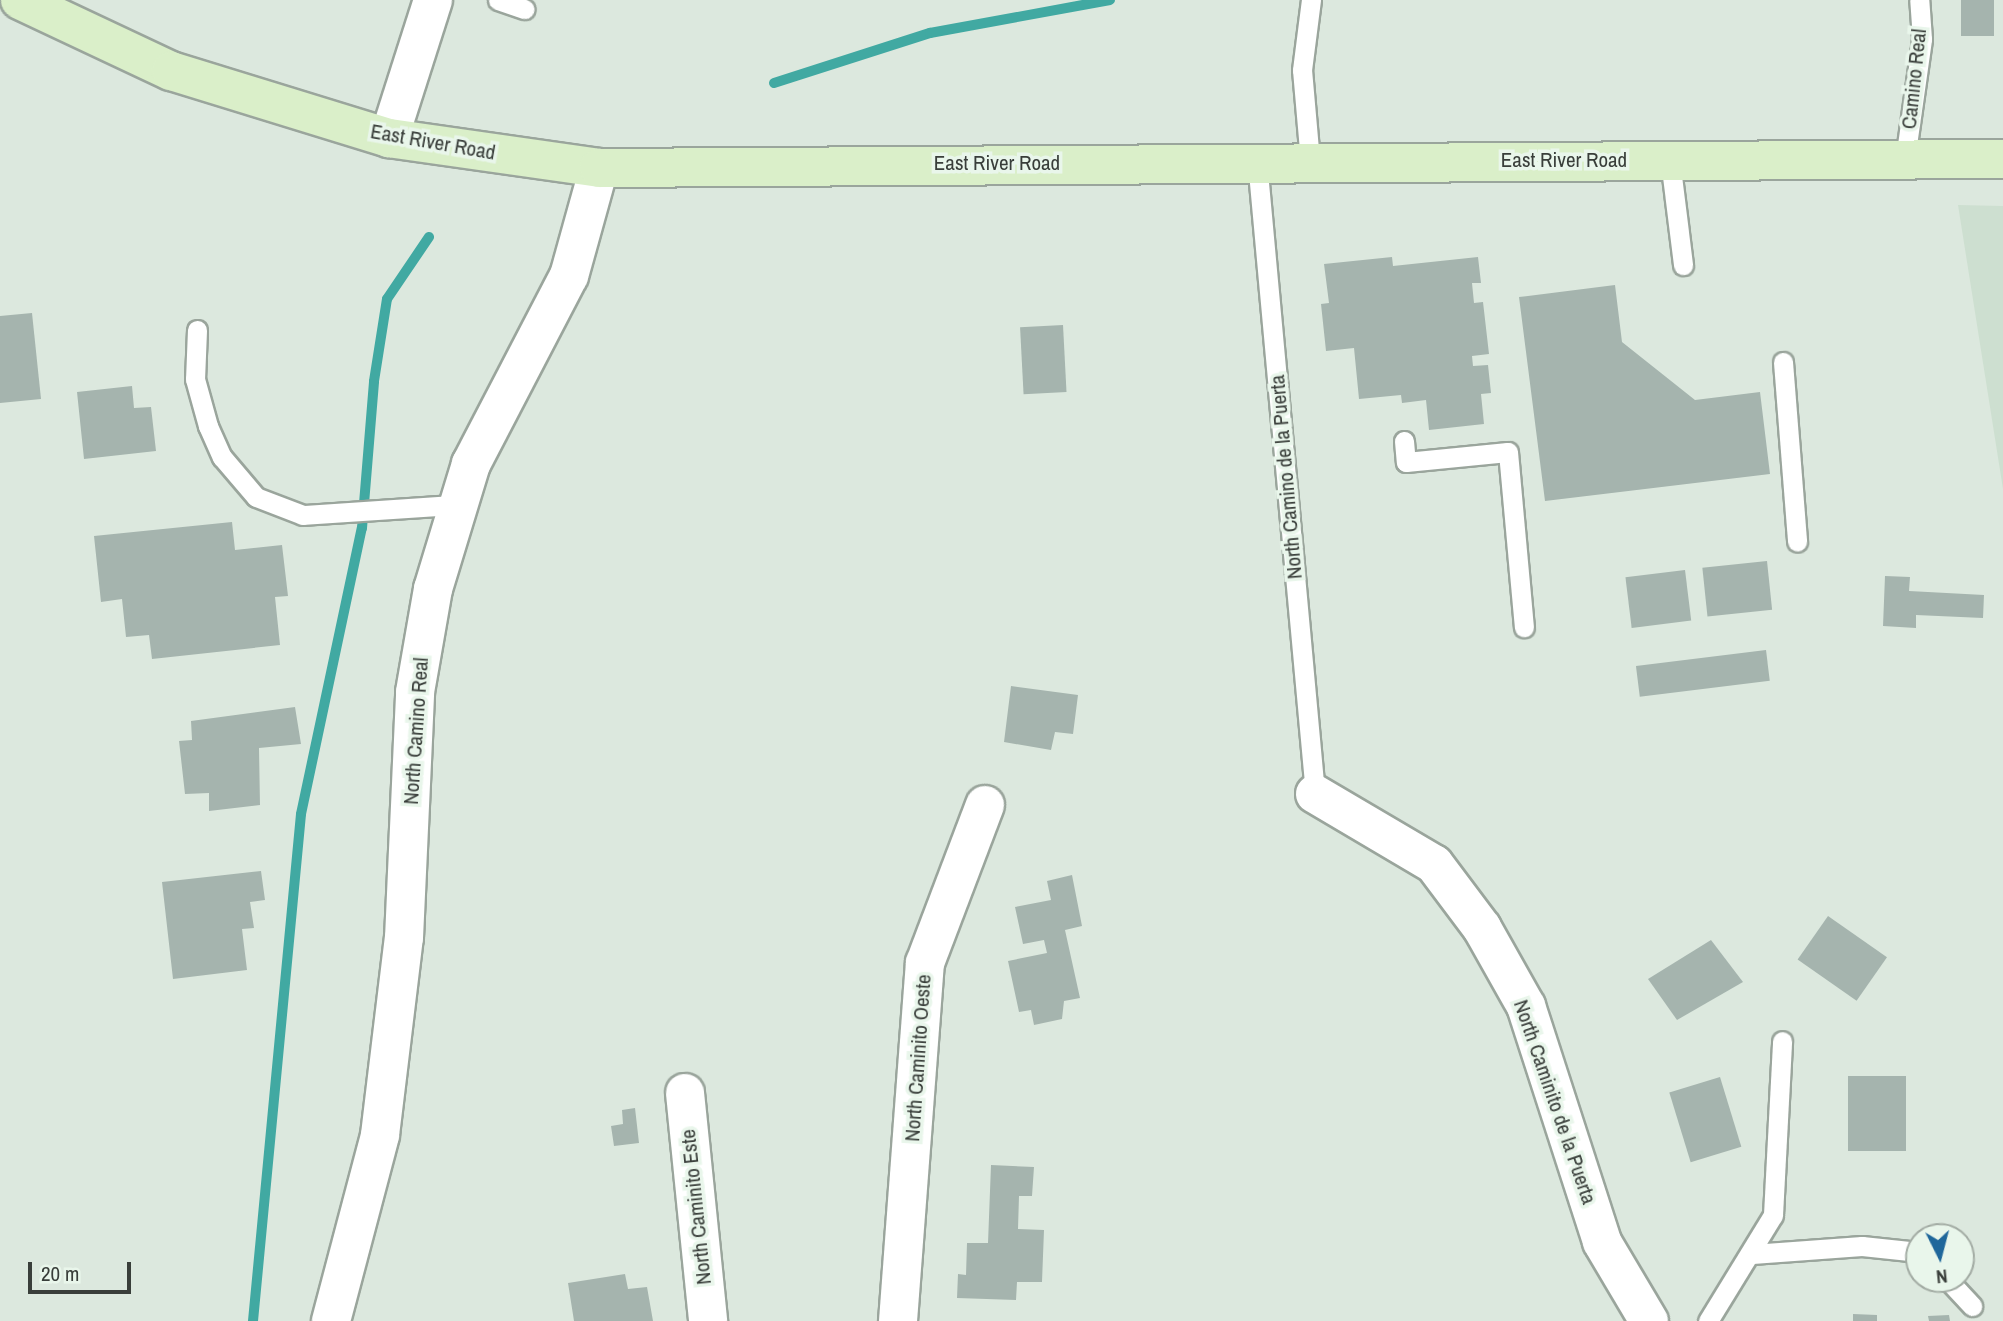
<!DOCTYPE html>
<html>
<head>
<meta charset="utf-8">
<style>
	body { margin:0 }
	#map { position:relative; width:2003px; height:1321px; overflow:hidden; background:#dce8de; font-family:"Archivo Narrow",sans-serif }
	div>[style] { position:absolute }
	.built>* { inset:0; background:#cddfd0 }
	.stream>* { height:10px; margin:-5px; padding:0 5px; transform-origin:5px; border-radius:5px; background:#41a9a2 }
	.building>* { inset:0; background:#a5b4ae; transform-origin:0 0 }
	.roads { filter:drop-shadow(2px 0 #9aa59c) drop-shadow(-2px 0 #9aa59c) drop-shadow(0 2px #9aa59c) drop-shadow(0 -2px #9aa59c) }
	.service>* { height:19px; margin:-9.5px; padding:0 9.5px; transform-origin:9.5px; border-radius:9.5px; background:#fff }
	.minor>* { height:38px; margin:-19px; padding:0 19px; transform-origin:19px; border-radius:19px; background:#fff }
	.primary>* { height:38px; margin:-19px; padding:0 19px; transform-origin:19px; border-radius:19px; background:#daefc9 }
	span { translate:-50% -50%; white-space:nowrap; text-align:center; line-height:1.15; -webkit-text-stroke:7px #e9f6eb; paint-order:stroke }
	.street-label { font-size:21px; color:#393e3a }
	.north { position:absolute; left:1905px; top:1223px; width:70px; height:70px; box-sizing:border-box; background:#e9f6eb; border:2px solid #a3aca4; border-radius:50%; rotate:174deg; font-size:19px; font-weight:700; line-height:28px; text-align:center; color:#393e3a }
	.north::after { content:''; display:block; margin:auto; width:24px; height:32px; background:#1f679b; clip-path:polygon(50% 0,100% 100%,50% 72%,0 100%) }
	.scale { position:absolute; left:28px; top:1262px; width:103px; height:32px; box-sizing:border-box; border:4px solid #393e3a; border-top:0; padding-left:9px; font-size:21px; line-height:24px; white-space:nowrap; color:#393e3a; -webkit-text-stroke:5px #e9f6eb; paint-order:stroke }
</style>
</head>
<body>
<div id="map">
	<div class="built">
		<div style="clip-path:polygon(1958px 205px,2003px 206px,2003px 489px)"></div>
	</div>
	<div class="stream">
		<div style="left:774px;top:83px;width:164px;rotate:-17.8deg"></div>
		<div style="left:930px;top:33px;width:183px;rotate:-10.4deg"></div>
		<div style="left:253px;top:1321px;width:509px;rotate:-84.59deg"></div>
		<div style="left:301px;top:814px;width:292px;rotate:-78deg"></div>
		<div style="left:362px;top:528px;width:147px;rotate:-85.3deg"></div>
		<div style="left:374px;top:381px;width:83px;rotate:-81deg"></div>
		<div style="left:387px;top:299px;width:75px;rotate:-55.9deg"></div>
	</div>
	<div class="building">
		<div style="left:1961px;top:0;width:33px;height:36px"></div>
		<div style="clip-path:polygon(1392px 257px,1393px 266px,1478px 257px,1481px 283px,1472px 283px,1474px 303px,1483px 302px,1489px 354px,1472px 356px,1473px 366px,1488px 365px,1491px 393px,1481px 394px,1484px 424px,1429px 430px,1426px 400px,1402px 403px,1401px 395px,1359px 399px,1354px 348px,1326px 351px,1321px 304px,1329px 303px,1324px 264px)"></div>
		<div style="clip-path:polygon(1615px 285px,1622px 342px,1695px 400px,1760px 392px,1770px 474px,1545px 501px,1519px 297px)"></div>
		<div style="clip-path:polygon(32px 313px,41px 399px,0 403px,0 316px)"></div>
		<div style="left:1063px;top:325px;width:67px;height:43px;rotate:87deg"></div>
		<div style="clip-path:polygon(132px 386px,134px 408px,151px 407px,156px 451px,84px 459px,77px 392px)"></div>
		<div style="clip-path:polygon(232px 522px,235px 550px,282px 545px,288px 596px,275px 597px,280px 645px,152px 659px,149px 635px,126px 637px,122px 599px,101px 602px,94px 536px)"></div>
		<div style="left:1767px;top:561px;width:49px;height:65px;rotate:84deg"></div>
		<div style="left:1685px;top:570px;width:51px;height:60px;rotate:83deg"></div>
		<div style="clip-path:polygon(1885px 576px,1910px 577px,1909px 591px,1984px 595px,1983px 618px,1916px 615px,1916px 628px,1883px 626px)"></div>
		<div style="left:1766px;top:650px;width:31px;height:131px;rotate:83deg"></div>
		<div style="clip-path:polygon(1011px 686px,1078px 695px,1073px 734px,1055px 732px,1051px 750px,1004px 742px)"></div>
		<div style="clip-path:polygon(295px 707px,301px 744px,259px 748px,260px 805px,209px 811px,209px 793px,185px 794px,179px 741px,192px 740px,191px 721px)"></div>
		<div style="clip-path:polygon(261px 871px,265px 900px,250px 902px,254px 928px,242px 929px,247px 970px,173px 979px,162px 882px)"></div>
		<div style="clip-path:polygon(1072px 875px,1082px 926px,1065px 930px,1080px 998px,1064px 1001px,1062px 1019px,1034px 1025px,1031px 1010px,1019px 1012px,1008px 961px,1047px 953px,1044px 940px,1023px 944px,1015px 907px,1051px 900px,1047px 881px)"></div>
		<div style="left:1828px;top:916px;width:72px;height:53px;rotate:35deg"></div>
		<div style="clip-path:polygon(1711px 940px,1743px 982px,1677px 1020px,1648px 979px)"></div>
		<div style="left:1848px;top:1076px;width:58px;height:75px"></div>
		<div style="left:1720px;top:1077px;width:73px;height:53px;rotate:73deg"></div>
		<div style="clip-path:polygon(635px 1108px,639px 1143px,614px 1146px,611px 1126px,623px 1124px,622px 1110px)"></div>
		<div style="clip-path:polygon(991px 1165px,1034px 1167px,1032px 1196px,1019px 1196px,1018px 1229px,1044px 1230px,1042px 1282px,1017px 1282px,1016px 1300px,957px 1298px,958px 1274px,966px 1275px,967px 1243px,988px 1243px)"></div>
		<div style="clip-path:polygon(625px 1274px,628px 1289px,647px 1287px,653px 1321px,574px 1321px,568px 1283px)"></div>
		<div style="clip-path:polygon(1853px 1314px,1877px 1315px,1877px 1321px,1853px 1321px)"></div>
		<div style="clip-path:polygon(1949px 1315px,1950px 1321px,1929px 1321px,1928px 1316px)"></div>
	</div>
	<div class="roads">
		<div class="service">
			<div style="left:498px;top:0;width:28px;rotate:19deg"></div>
			<div style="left:1905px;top:159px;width:121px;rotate:-81.9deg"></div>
			<div style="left:1922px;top:39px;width:39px;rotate:-94deg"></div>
			<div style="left:1670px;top:160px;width:106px;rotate:82.9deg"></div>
			<div style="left:1257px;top:161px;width:636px;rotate:84.76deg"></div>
			<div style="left:1310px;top:161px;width:91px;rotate:-95deg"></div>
			<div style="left:1302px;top:70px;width:71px;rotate:-82.7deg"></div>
			<div style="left:197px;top:330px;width:49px;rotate:92.3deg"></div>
			<div style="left:195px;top:379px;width:49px;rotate:74.5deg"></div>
			<div style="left:208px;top:426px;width:34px;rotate:66deg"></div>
			<div style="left:222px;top:457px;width:52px;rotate:49.6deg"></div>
			<div style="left:256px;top:497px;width:50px;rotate:21deg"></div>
			<div style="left:303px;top:515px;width:152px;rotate:-3.8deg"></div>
			<div style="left:1783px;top:362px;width:180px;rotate:85.5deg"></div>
			<div style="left:1404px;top:441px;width:21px;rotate:85deg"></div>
			<div style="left:1406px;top:462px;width:102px;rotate:-5.6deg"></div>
			<div style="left:1508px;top:452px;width:176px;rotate:84.8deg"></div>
			<div style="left:1752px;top:1254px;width:110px;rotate:-4.2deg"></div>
			<div style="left:1862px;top:1246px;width:57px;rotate:6deg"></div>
			<div style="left:1947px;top:1279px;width:37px;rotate:47deg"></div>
			<div style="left:1708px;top:1321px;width:124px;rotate:-58.5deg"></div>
			<div style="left:1773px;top:1215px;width:174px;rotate:-87deg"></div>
		</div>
		<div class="minor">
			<div style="left:389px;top:138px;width:145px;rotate:-72.3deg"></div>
			<div style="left:1315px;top:794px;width:138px;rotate:30.5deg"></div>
			<div style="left:1434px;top:864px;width:80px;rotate:53.1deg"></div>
			<div style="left:1482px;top:928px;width:90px;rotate:60.6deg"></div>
			<div style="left:1526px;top:1006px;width:248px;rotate:72.1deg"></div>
			<div style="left:1602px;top:1242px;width:92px;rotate:59.3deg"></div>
			<div style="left:685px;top:1093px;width:229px;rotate:84.2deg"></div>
			<div style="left:331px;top:1321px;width:192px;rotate:-75.2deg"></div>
			<div style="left:380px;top:1135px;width:198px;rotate:-83.1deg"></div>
			<div style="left:404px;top:938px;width:246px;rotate:-87.4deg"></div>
			<div style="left:415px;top:692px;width:105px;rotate:-80.1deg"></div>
			<div style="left:433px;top:589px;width:131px;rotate:-73.1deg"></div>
			<div style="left:471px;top:464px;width:212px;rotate:-62.5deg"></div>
			<div style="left:569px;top:276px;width:112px;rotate:-74.5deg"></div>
			<div style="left:898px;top:1321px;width:359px;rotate:-85.7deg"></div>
			<div style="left:925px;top:963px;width:169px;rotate:-69.2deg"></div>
		</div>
		<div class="primary">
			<div style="left:20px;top:0;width:167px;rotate:25.2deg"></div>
			<div style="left:171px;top:71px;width:228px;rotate:17.1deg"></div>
			<div style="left:389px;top:138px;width:212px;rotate:8.1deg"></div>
			<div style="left:599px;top:168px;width:1404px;rotate:-0.37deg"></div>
		</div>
	</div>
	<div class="street-label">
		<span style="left:1914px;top:79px;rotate:-84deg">Camino Real</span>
		<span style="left:433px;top:142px;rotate:10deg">East River Road</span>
		<span style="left:1564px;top:160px">East River Road</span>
		<span style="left:997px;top:163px">East River Road</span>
		<span style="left:1286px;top:477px;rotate:-95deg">North Camino de la Puerta</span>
		<span style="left:416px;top:731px;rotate:-86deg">North Camino Real</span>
		<span style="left:918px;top:1058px;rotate:-86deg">North Caminito Oeste</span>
		<span style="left:1555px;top:1102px;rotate:71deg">North Caminito de la Puerta</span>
		<span style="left:696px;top:1207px;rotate:-96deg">North Caminito Este</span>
	</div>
	<div class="north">N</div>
	<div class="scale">20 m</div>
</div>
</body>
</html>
